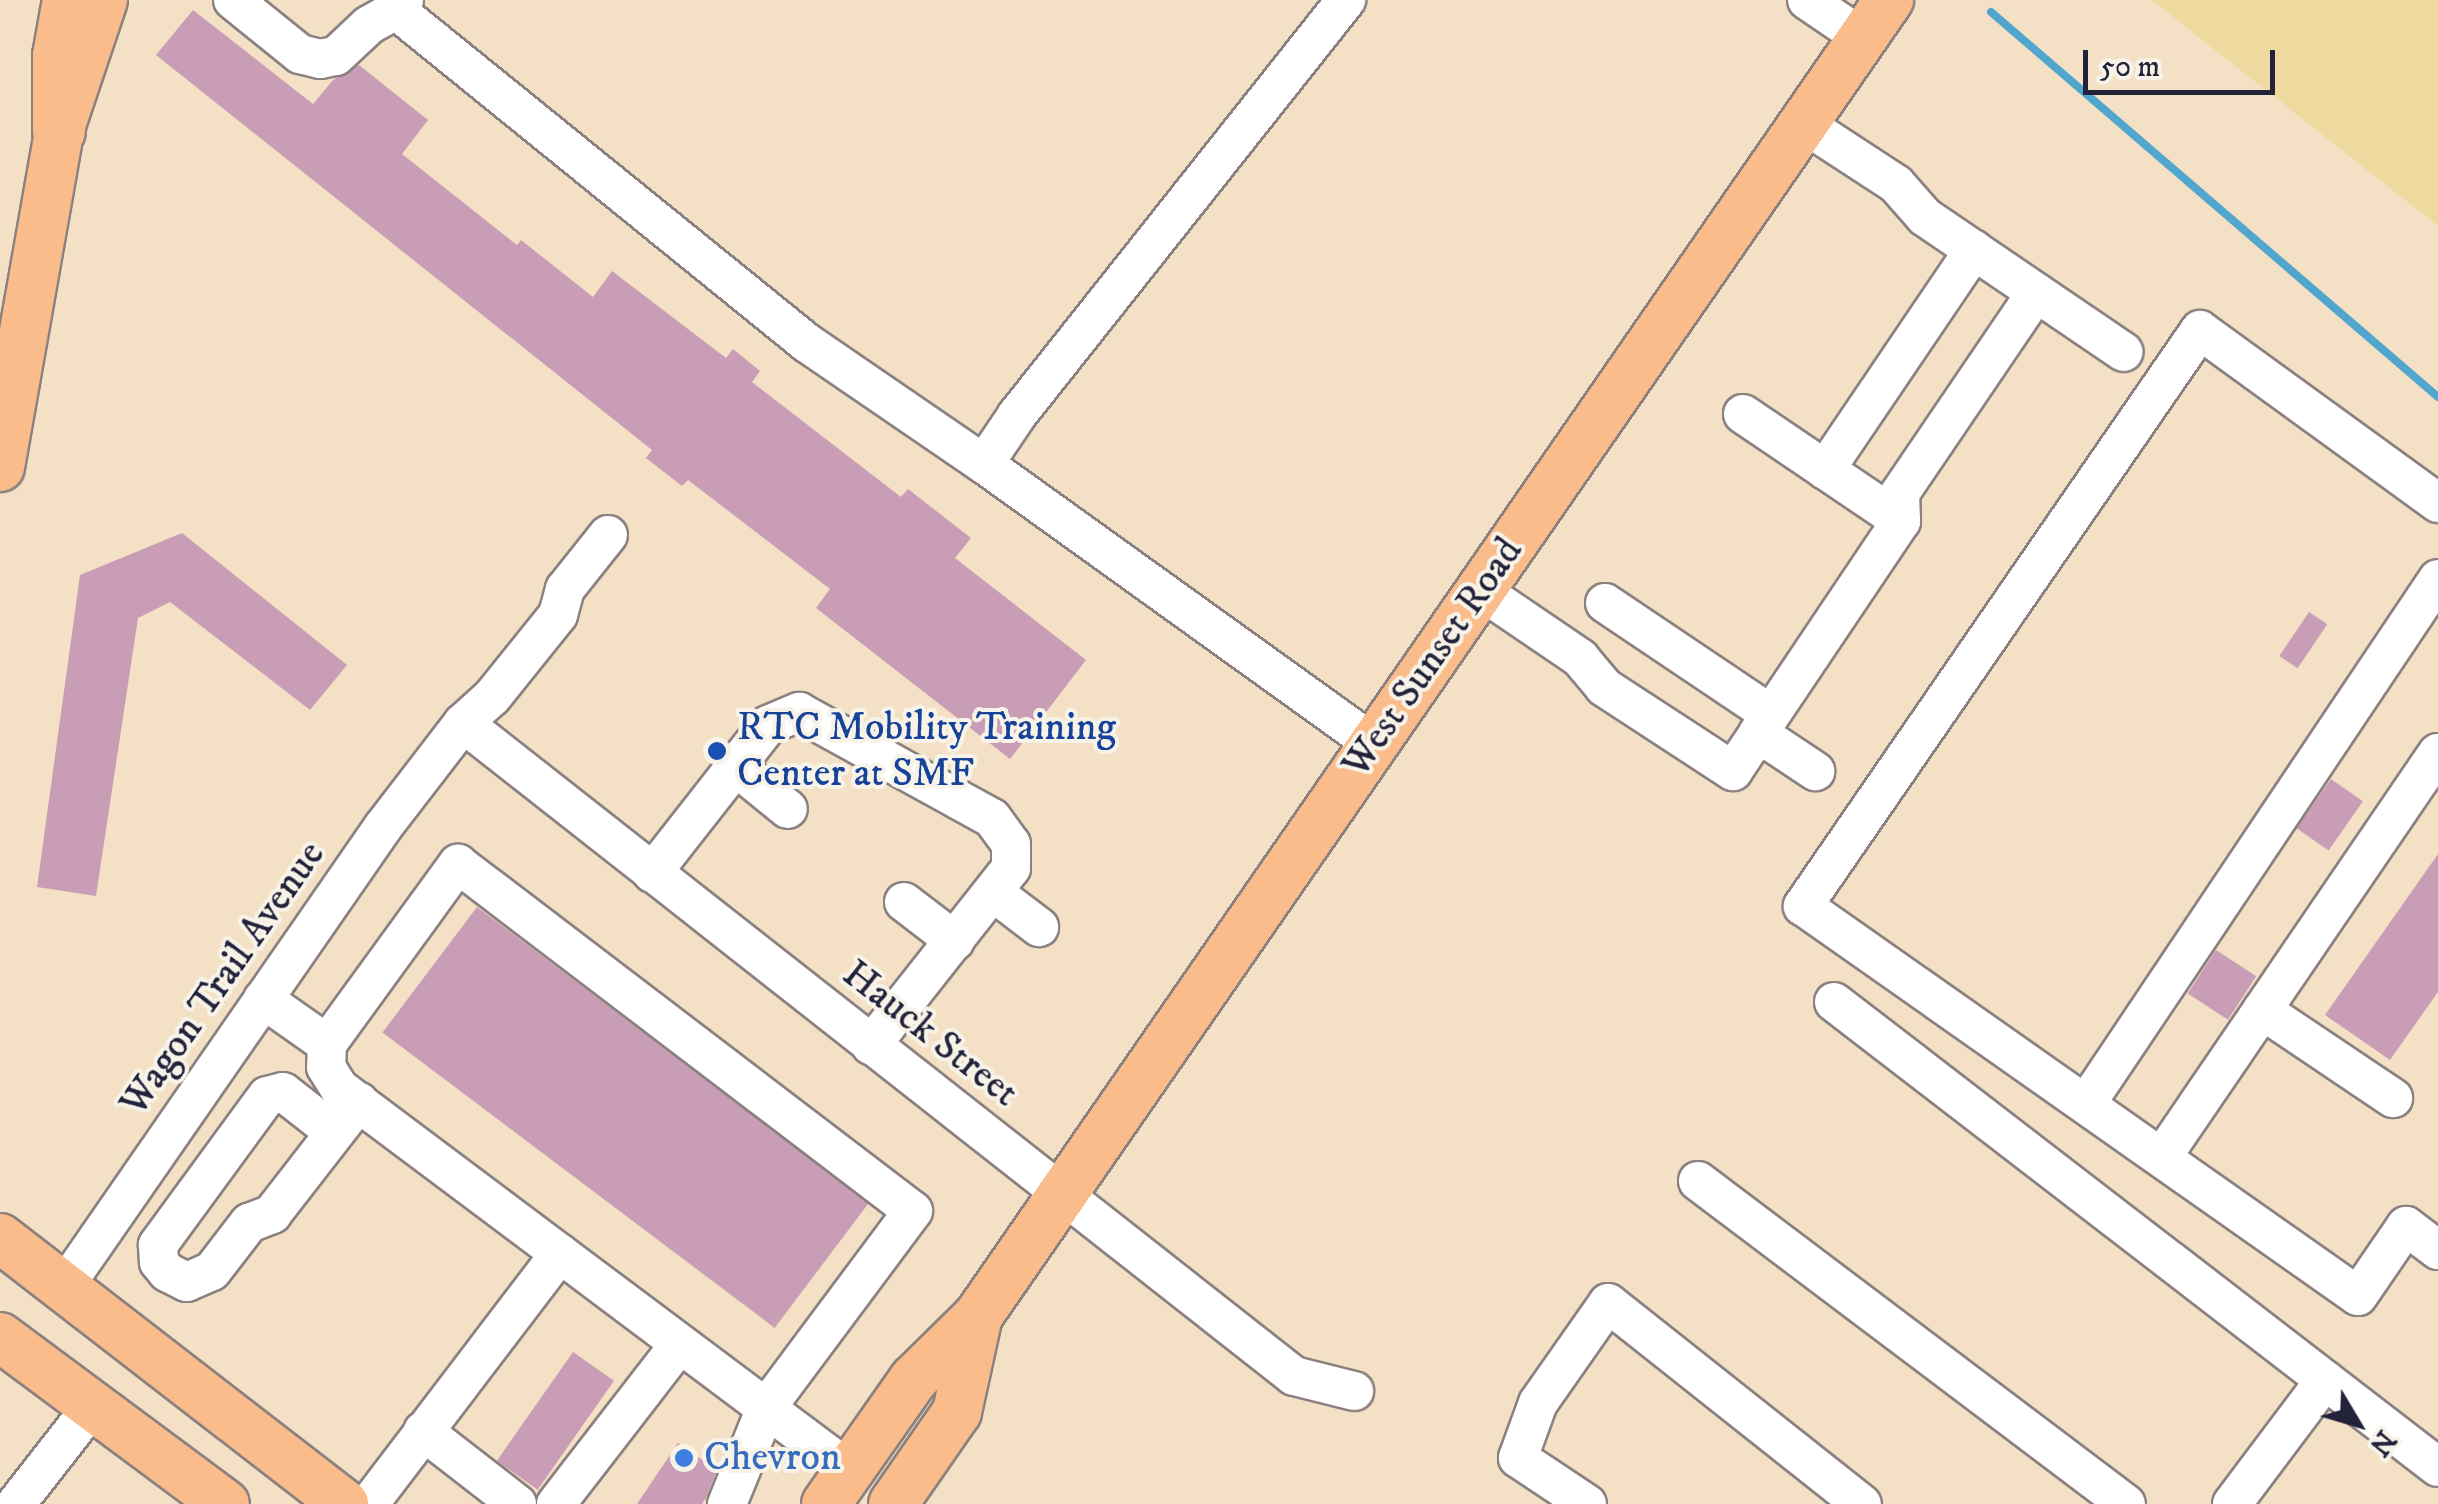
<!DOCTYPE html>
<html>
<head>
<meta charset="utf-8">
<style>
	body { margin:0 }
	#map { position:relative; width:2438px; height:1504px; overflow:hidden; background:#f4e0c5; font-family:"IM FELL DW Pica",serif }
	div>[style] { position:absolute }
	.sand>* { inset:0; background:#eeda9e }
	.stream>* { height:8px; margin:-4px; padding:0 4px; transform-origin:4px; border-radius:4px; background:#50a6cd }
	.building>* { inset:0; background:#c99db5; transform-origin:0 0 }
	.roads { filter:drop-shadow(2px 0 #8b8180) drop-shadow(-2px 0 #8b8180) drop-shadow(0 2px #8b8180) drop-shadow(0 -2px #8b8180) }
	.minor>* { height:38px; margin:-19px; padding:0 19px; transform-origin:19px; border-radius:19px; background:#fff }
	.major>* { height:48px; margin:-24px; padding:0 24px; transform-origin:24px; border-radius:24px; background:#f9bc8a }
	.highway>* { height:52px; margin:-26px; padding:0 26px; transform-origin:26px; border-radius:26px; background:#f9bc8a }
	.dots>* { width:28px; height:28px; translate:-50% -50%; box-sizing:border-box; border:5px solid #f7f3e8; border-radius:50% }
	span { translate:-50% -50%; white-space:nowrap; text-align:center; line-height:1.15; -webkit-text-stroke:8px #f7f3e8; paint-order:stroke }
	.street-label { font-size:40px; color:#22223b }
	.transit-label { font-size:40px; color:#164399 }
	.left { translate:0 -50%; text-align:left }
	.shop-label { font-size:40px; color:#366cbe }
	.north { position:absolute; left:2308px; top:1374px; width:100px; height:100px; -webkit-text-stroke:8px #f7f3e8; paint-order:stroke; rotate:128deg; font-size:28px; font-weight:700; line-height:40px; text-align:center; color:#22223b }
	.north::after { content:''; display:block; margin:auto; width:35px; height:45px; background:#22223b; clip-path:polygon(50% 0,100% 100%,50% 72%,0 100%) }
	.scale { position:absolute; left:2083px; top:50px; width:192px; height:45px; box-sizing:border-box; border:5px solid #22223b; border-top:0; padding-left:12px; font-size:30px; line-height:35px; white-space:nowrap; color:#22223b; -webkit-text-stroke:8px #f7f3e8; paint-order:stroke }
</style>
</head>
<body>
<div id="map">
	<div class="sand">
		<div style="clip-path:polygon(2152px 0,2438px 0,2438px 226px,2153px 1px)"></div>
	</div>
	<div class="stream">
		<div style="left:1991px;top:12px;width:590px;rotate:40.74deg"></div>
	</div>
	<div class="building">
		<div style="clip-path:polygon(193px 10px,313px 104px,333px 80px,359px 65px,428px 120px,402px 154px,517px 245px,521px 240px,593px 297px,612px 271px,726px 358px,733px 349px,760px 371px,752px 382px,901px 497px,908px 489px,971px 538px,955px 558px,1086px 660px,1010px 759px,816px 608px,830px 589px,688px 480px,682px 486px,646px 458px,652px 450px,156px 55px)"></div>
		<div style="clip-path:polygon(182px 533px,347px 665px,310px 710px,170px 602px,138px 618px,96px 896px,37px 887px,80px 575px)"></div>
		<div style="left:2309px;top:612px;width:22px;height:53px;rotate:34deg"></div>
		<div style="left:2331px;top:779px;width:39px;height:60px;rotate:35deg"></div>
		<div style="clip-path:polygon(2438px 854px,2438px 992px,2390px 1060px,2325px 1015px)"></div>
		<div style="left:477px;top:907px;width:491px;height:157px;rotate:37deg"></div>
		<div style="left:2216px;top:950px;width:48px;height:52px;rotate:33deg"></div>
		<div style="left:573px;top:1352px;width:50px;height:133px;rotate:35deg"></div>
		<div style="clip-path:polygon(678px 1443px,717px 1470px,706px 1498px,702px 1504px,637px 1504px)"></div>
	</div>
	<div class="roads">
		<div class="minor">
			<div style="left:233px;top:0;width:86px;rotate:38.9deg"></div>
			<div style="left:300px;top:54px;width:21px;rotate:14deg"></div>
			<div style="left:320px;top:59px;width:16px;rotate:-11deg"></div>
			<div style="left:336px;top:56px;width:45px;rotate:-43.2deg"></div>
			<div style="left:369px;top:25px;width:31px;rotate:-29deg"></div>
			<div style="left:404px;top:0;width:13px;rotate:129deg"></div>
			<div style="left:396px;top:10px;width:529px;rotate:39.02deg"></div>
			<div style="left:807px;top:343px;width:214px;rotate:34.4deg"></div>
			<div style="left:984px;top:464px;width:479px;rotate:35.7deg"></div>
			<div style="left:1807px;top:0;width:68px;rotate:34.2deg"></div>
			<div style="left:1804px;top:124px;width:110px;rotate:33.1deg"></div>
			<div style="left:1896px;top:184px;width:44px;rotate:48.7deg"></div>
			<div style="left:1925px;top:217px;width:240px;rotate:34.2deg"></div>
			<div style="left:1743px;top:414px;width:191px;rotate:34.1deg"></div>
			<div style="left:984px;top:464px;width:59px;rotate:-56deg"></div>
			<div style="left:1017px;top:415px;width:530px;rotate:-51.59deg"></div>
			<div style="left:1825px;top:470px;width:266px;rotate:-55.9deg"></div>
			<div style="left:2438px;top:503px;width:294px;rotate:-144deg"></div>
			<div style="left:2200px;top:330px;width:700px;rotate:124.58deg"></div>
			<div style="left:1803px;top:906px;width:678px;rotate:35.1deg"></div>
			<div style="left:2358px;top:1296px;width:85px;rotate:-55.6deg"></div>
			<div style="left:2406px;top:1226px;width:40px;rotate:37deg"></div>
			<div style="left:1480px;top:590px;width:121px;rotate:34.2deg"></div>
			<div style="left:1580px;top:658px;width:38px;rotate:50deg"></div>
			<div style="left:1604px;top:687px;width:154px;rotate:33.1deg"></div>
			<div style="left:1733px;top:771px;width:301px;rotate:-56.1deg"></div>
			<div style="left:1901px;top:521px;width:28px;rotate:-92deg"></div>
			<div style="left:1900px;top:493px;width:242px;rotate:-55.8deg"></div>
			<div style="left:1605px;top:603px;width:199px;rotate:33.9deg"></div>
			<div style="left:463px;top:723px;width:1057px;rotate:38.16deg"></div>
			<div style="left:1294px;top:1376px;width:62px;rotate:14deg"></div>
			<div style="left:1758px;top:733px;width:69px;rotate:33.7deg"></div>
			<div style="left:735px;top:766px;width:68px;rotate:39.1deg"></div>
			<div style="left:652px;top:873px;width:188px;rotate:-51.9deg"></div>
			<div style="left:768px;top:725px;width:34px;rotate:-23deg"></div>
			<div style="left:799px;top:712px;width:220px;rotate:28.8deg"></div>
			<div style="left:992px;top:818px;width:32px;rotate:54deg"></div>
			<div style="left:1011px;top:844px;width:24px;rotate:90deg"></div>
			<div style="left:1011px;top:868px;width:226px;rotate:128.3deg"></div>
			<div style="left:993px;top:892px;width:58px;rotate:37.3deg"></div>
			<div style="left:904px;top:902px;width:64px;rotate:37.4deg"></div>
			<div style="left:263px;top:999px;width:78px;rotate:35.1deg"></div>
			<div style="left:327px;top:1044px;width:23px;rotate:92deg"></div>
			<div style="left:326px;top:1067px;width:25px;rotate:58deg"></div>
			<div style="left:339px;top:1088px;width:639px;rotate:36.85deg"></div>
			<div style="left:1834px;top:1002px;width:762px;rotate:37.59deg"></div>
			<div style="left:2262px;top:1010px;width:158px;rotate:33.9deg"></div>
			<div style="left:327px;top:1044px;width:223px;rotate:-54deg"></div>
			<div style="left:458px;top:864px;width:572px;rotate:37.33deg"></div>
			<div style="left:913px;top:1211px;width:246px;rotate:126.7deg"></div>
			<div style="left:766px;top:1408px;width:104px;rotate:112.1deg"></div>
			<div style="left:2086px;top:1104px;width:632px;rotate:-56.16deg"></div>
			<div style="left:333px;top:1131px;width:63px;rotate:-142deg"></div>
			<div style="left:283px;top:1092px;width:16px;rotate:166deg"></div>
			<div style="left:267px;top:1096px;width:185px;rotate:126.2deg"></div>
			<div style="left:158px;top:1245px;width:17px;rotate:87deg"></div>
			<div style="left:159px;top:1262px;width:13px;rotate:51deg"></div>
			<div style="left:167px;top:1272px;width:22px;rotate:27deg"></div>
			<div style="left:187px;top:1282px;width:27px;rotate:-24deg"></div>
			<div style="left:212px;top:1271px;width:61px;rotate:-52.4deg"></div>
			<div style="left:249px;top:1223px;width:25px;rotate:-21deg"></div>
			<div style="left:272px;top:1214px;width:142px;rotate:-52.2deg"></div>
			<div style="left:2162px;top:1157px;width:489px;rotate:-55.7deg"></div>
			<div style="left:1698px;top:1181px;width:536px;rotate:37.04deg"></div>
			<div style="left:62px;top:1290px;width:563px;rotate:-55.27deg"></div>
			<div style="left:383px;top:827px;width:131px;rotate:-52.4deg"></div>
			<div style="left:463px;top:723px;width:39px;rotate:-42deg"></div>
			<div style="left:492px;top:697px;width:105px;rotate:-51.2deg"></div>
			<div style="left:558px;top:615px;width:27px;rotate:-75deg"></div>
			<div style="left:565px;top:589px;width:69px;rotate:-51.5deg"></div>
			<div style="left:423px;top:1431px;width:119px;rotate:37.8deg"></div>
			<div style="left:16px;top:1504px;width:128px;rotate:-52deg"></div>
			<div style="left:369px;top:1504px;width:315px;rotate:-52.7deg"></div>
			<div style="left:556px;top:1504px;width:200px;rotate:-52.3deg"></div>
			<div style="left:1587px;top:1504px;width:83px;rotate:-146.3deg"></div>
			<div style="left:1518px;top:1458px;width:59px;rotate:-70deg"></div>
			<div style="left:1538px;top:1403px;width:122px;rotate:-55deg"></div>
			<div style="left:1608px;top:1303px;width:324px;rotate:38.4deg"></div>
			<div style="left:2232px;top:1504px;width:155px;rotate:-53.1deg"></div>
		</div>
		<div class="major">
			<div style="left:0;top:467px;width:341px;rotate:-80deg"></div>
			<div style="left:59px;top:131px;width:138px;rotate:-71.4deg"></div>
			<div style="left:0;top:1238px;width:435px;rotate:37.7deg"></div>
			<div style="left:0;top:1337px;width:280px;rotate:36.6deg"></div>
			<div style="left:826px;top:1504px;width:153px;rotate:-54.9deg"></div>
			<div style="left:914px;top:1379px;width:90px;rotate:-44.5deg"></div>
			<div style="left:978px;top:1316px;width:1601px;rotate:-55.31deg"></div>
			<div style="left:893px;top:1504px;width:112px;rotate:-55.2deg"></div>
			<div style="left:957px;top:1412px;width:98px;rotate:-77.7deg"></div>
		</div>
		<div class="highway">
			<div style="left:59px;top:131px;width:75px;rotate:-90deg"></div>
			<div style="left:59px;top:56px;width:57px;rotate:-79.9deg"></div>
		</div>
	</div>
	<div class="dots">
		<div style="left:717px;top:751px;background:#1a4fb4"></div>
		<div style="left:684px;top:1458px;background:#3f7fe0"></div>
	</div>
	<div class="street-label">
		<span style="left:1433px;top:658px;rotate:-55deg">West Sunset Road</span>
		<span style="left:223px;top:979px;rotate:-55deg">Wagon Trail Avenue</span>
		<span style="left:930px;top:1034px;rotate:38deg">Hauck Street</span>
	</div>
	<div class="transit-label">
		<span class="left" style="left:737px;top:751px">RTC Mobility Training<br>Center at SMF</span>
	</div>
	<div class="shop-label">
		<span class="left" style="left:704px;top:1458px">Chevron</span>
	</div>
	<div class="north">N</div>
	<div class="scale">50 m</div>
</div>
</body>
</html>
